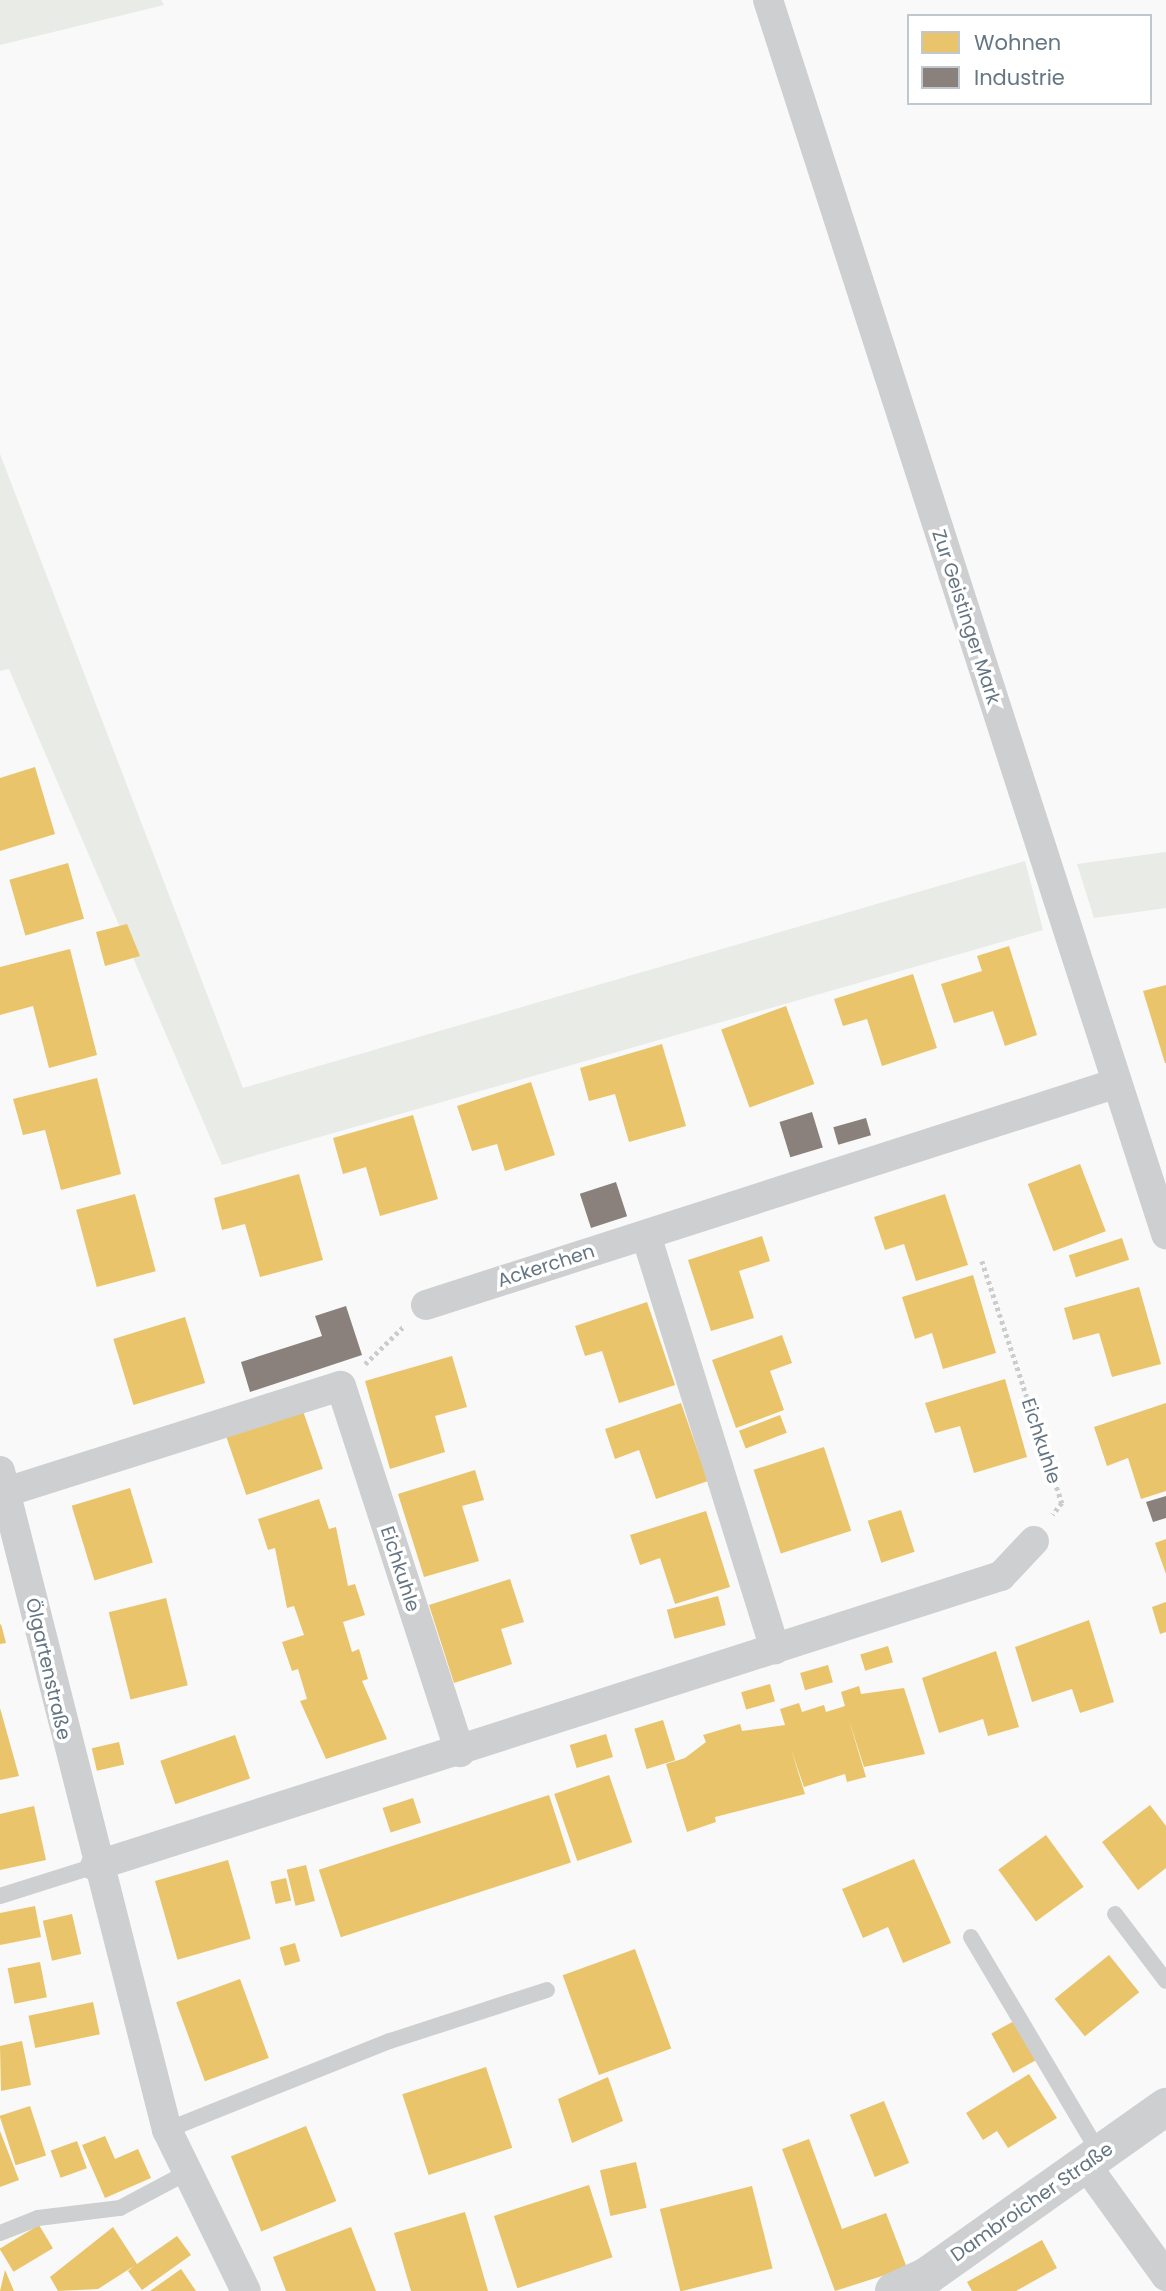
<!DOCTYPE html>
<html>
<head>
<meta charset="utf-8">
<style>
	body { margin:0 }
	#map { position:relative; width:1166px; height:2291px; overflow:hidden; background:#f9f9f9; font-family:Poppins,sans-serif }
	div>[style] { position:absolute }
	.green>* { inset:0; background:#e8ebe6 }
	.homes>* { inset:0; background:#e9c46a; transform-origin:0 0 }
	.industry>* { inset:0; background:#8a817c; transform-origin:0 0 }
	.path>* { height:4.5px; margin-top:-2.25px; transform-origin:0; background:repeating-linear-gradient(90deg,#cbcccd 0 3.5px,transparent 0 7px) }
	.service>* { height:16px; margin:-8px; padding:0 8px; transform-origin:8px; border-radius:8px; background:#cecfd0 }
	.minor>* { height:30px; margin:-15px; padding:0 15px; transform-origin:15px; border-radius:15px; background:#cecfd0 }
	.tertiary>* { height:38px; margin:-19px; padding:0 19px; transform-origin:19px; border-radius:19px; background:#cecfd0 }
	span { translate:-50% -50%; white-space:nowrap; text-align:center; line-height:1.15; -webkit-text-stroke:7px #fff; paint-order:stroke }
	.street-label { font-size:19px; color:#657683 }
	.legend { position:absolute; left:907px; top:14px; width:245px; height:91px; box-sizing:border-box; background:#fff; border:2px solid #c1c8cd; margin:0; padding:9px 12px; list-style:none; font-size:21px; color:#657683 }
	.legend li { display:flex; align-items:center; gap:14px; height:35px }
	.legend b { width:35px; border:2px solid #c1c8cd }
</style>
</head>
<body>
<div id="map">
	<div class="green">
		<div style="clip-path:polygon(0 0,161px 0,164px 5px,0 45px)"></div>
		<div style="clip-path:polygon(0 454px,243px 1088px,1025px 861px,1043px 930px,222px 1165px,9px 669px,0 671px)"></div>
		<div style="clip-path:polygon(1166px 852px,1166px 908px,1094px 918px,1077px 864px)"></div>
	</div>
	<div class="homes">
		<div style="clip-path:polygon(35px 767px,55px 834px,0 851px,0 778px)"></div>
		<div style="left:68px;top:863px;width:58px;height:61px;rotate:74deg"></div>
		<div style="clip-path:polygon(127px 924px,140px 956px,105px 966px,96px 932px)"></div>
		<div style="clip-path:polygon(1009px 946px,1037px 1035px,1005px 1046px,993px 1011px,954px 1023px,941px 984px,982px 971px,977px 956px)"></div>
		<div style="clip-path:polygon(70px 949px,97px 1055px,49px 1068px,33px 1006px,0 1015px,0 967px)"></div>
		<div style="clip-path:polygon(913px 974px,937px 1048px,882px 1066px,867px 1019px,843px 1026px,834px 999px)"></div>
		<div style="clip-path:polygon(1166px 985px,1166px 1063px,1165px 1063px,1143px 991px)"></div>
		<div style="left:786px;top:1006px;width:83px;height:69px;rotate:70deg"></div>
		<div style="clip-path:polygon(662px 1044px,686px 1126px,629px 1142px,615px 1094px,589px 1101px,580px 1068px)"></div>
		<div style="clip-path:polygon(97px 1078px,121px 1174px,61px 1190px,45px 1130px,23px 1135px,13px 1099px)"></div>
		<div style="clip-path:polygon(531px 1082px,555px 1155px,505px 1171px,497px 1144px,472px 1151px,457px 1106px)"></div>
		<div style="clip-path:polygon(413px 1115px,438px 1199px,380px 1216px,366px 1167px,343px 1174px,333px 1138px)"></div>
		<div style="left:1080px;top:1164px;width:72px;height:56px;rotate:69deg"></div>
		<div style="clip-path:polygon(299px 1174px,323px 1260px,260px 1277px,245px 1224px,222px 1230px,214px 1198px)"></div>
		<div style="left:135px;top:1194px;width:80px;height:61px;rotate:75deg"></div>
		<div style="clip-path:polygon(945px 1194px,968px 1265px,916px 1281px,904px 1244px,885px 1250px,874px 1217px)"></div>
		<div style="clip-path:polygon(762px 1236px,770px 1261px,739px 1271px,754px 1318px,711px 1331px,688px 1260px)"></div>
		<div style="left:1122px;top:1238px;width:23px;height:56px;rotate:72deg"></div>
		<div style="clip-path:polygon(973px 1275px,996px 1353px,943px 1369px,932px 1333px,915px 1339px,902px 1297px)"></div>
		<div style="clip-path:polygon(1139px 1287px,1161px 1364px,1112px 1377px,1099px 1333px,1073px 1340px,1064px 1308px)"></div>
		<div style="clip-path:polygon(647px 1302px,675px 1385px,619px 1403px,602px 1351px,585px 1356px,575px 1326px)"></div>
		<div style="left:185px;top:1317px;width:69px;height:75px;rotate:73deg"></div>
		<div style="clip-path:polygon(782px 1335px,792px 1363px,770px 1371px,784px 1410px,736px 1428px,712px 1360px)"></div>
		<div style="clip-path:polygon(452px 1356px,467px 1407px,435px 1416px,445px 1452px,390px 1469px,365px 1381px)"></div>
		<div style="clip-path:polygon(1005px 1379px,1027px 1457px,974px 1473px,960px 1426px,935px 1433px,925px 1403px)"></div>
		<div style="clip-path:polygon(681px 1403px,708px 1481px,656px 1499px,639px 1450px,615px 1459px,605px 1429px)"></div>
		<div style="clip-path:polygon(1166px 1403px,1166px 1491px,1141px 1499px,1128px 1458px,1107px 1466px,1094px 1427px)"></div>
		<div style="left:303px;top:1411px;width:61px;height:81px;rotate:71deg"></div>
		<div style="left:780px;top:1415px;width:19px;height:44px;rotate:69deg"></div>
		<div style="left:824px;top:1447px;width:88px;height:74px;rotate:72deg"></div>
		<div style="clip-path:polygon(475px 1470px,484px 1500px,462px 1506px,479px 1561px,424px 1577px,398px 1494px)"></div>
		<div style="left:130px;top:1488px;width:78px;height:61px;rotate:73deg"></div>
		<div style="clip-path:polygon(319px 1499px,329px 1529px,336px 1527px,348px 1586px,355px 1584px,365px 1615px,343px 1622px,352px 1652px,359px 1649px,368px 1679px,362px 1681px,387px 1739px,326px 1759px,300px 1701px,307px 1699px,298px 1669px,292px 1671px,282px 1642px,304px 1635px,294px 1606px,287px 1608px,275px 1548px,268px 1550px,258px 1519px)"></div>
		<div style="left:901px;top:1510px;width:44px;height:35px;rotate:72deg"></div>
		<div style="clip-path:polygon(706px 1511px,730px 1587px,675px 1604px,660px 1558px,640px 1565px,630px 1535px)"></div>
		<div style="clip-path:polygon(1166px 1539px,1166px 1574px,1155px 1543px)"></div>
		<div style="clip-path:polygon(510px 1579px,524px 1622px,501px 1629px,512px 1664px,454px 1683px,429px 1605px)"></div>
		<div style="left:718px;top:1596px;width:30px;height:53px;rotate:75deg"></div>
		<div style="left:166px;top:1598px;width:90px;height:59px;rotate:76deg"></div>
		<div style="clip-path:polygon(1166px 1602px,1166px 1632px,1160px 1634px,1152px 1607px)"></div>
		<div style="clip-path:polygon(1089px 1620px,1114px 1702px,1080px 1713px,1072px 1689px,1032px 1702px,1015px 1647px)"></div>
		<div style="clip-path:polygon(1px 1624px,6px 1643px,0 1644px,0 1625px)"></div>
		<div style="left:888px;top:1646px;width:17px;height:29px;rotate:73deg"></div>
		<div style="clip-path:polygon(996px 1651px,1019px 1727px,988px 1736px,983px 1719px,939px 1733px,922px 1678px)"></div>
		<div style="left:828px;top:1665px;width:18px;height:29px;rotate:74deg"></div>
		<div style="left:770px;top:1684px;width:18px;height:30px;rotate:74deg"></div>
		<div style="clip-path:polygon(859px 1686px,861px 1694px,904px 1688px,925px 1754px,864px 1767px,848px 1717px,866px 1777px,847px 1782px,845px 1774px,804px 1787px,791px 1749px,805px 1794px,715px 1817px,716px 1822px,687px 1832px,666px 1764px,685px 1758px,706px 1742px,703px 1735px,740px 1724px,742px 1731px,785px 1725px,780px 1709px,799px 1703px,802px 1712px,824px 1705px,826px 1712px,845px 1706px,841px 1692px)"></div>
		<div style="clip-path:polygon(0 1708px,19px 1776px,0 1780px)"></div>
		<div style="left:663px;top:1720px;width:42px;height:30px;rotate:73deg"></div>
		<div style="left:606px;top:1734px;width:24px;height:38px;rotate:73deg"></div>
		<div style="left:235px;top:1735px;width:46px;height:79px;rotate:71deg"></div>
		<div style="left:119px;top:1742px;width:23px;height:28px;rotate:77deg"></div>
		<div style="left:609px;top:1775px;width:71px;height:58px;rotate:71deg"></div>
		<div style="left:549px;top:1795px;width:71px;height:242px;rotate:72deg"></div>
		<div style="left:413px;top:1798px;width:26px;height:32px;rotate:72deg"></div>
		<div style="clip-path:polygon(1150px 1805px,1166px 1826px,1166px 1868px,1138px 1890px,1102px 1842px)"></div>
		<div style="clip-path:polygon(34px 1806px,46px 1860px,0 1870px,0 1814px)"></div>
		<div style="left:1046px;top:1835px;width:64px;height:59px;rotate:54deg"></div>
		<div style="clip-path:polygon(914px 1859px,951px 1943px,903px 1963px,888px 1927px,863px 1938px,842px 1889px)"></div>
		<div style="left:228px;top:1860px;width:82px;height:76px;rotate:74deg"></div>
		<div style="left:306px;top:1865px;width:37px;height:20px;rotate:76deg"></div>
		<div style="left:286px;top:1878px;width:23px;height:16px;rotate:77deg"></div>
		<div style="clip-path:polygon(35px 1906px,41px 1937px,0 1945px,0 1913px)"></div>
		<div style="left:72px;top:1914px;width:41px;height:30px;rotate:77deg"></div>
		<div style="left:295px;top:1943px;width:19px;height:16px;rotate:74deg"></div>
		<div style="left:635px;top:1949px;width:106px;height:77px;rotate:70deg"></div>
		<div style="left:1109px;top:1955px;width:48px;height:70px;rotate:51deg"></div>
		<div style="left:40px;top:1962px;width:36px;height:33px;rotate:79deg"></div>
		<div style="left:240px;top:1979px;width:84px;height:68px;rotate:70deg"></div>
		<div style="left:93px;top:2002px;width:33px;height:66px;rotate:78deg"></div>
		<div style="left:1014px;top:2021px;width:45px;height:26px;rotate:61deg"></div>
		<div style="clip-path:polygon(22px 2041px,31px 2085px,1px 2091px,0 2046px)"></div>
		<div style="left:486px;top:2067px;width:85px;height:88px;rotate:72deg"></div>
		<div style="clip-path:polygon(1029px 2074px,1057px 2118px,1008px 2148px,997px 2131px,983px 2140px,966px 2113px)"></div>
		<div style="clip-path:polygon(608px 2077px,623px 2121px,572px 2143px,558px 2099px)"></div>
		<div style="left:884px;top:2101px;width:67px;height:37px;rotate:68deg"></div>
		<div style="left:30px;top:2106px;width:52px;height:32px;rotate:72deg"></div>
		<div style="left:306px;top:2126px;width:81px;height:81px;rotate:68deg"></div>
		<div style="clip-path:polygon(0 2131px,19px 2180px,0 2187px)"></div>
		<div style="clip-path:polygon(105px 2136px,115px 2159px,138px 2149px,151px 2178px,105px 2198px,82px 2145px)"></div>
		<div style="clip-path:polygon(809px 2139px,842px 2229px,886px 2213px,907px 2268px,835px 2291px,782px 2149px)"></div>
		<div style="left:77px;top:2141px;width:29px;height:28px;rotate:70deg"></div>
		<div style="left:636px;top:2162px;width:47px;height:37px;rotate:77deg"></div>
		<div style="left:589px;top:2185px;width:76px;height:100px;rotate:72deg"></div>
		<div style="left:752px;top:2186px;width:85px;height:95px;rotate:76deg"></div>
		<div style="clip-path:polygon(465px 2212px,488px 2291px,411px 2291px,394px 2233px)"></div>
		<div style="left:39px;top:2225px;width:27px;height:46px;rotate:59deg"></div>
		<div style="clip-path:polygon(113px 2227px,137px 2264px,177px 2236px,191px 2255px,142px 2290px,128px 2271px,134px 2266px,98px 2289px,58px 2291px,50px 2277px)"></div>
		<div style="clip-path:polygon(351px 2227px,376px 2291px,286px 2291px,273px 2257px)"></div>
		<div style="clip-path:polygon(1042px 2240px,1057px 2268px,1016px 2291px,972px 2291px,967px 2282px)"></div>
		<div style="clip-path:polygon(181px 2269px,196px 2291px,150px 2291px)"></div>
		<div style="clip-path:polygon(5px 2270px,14px 2291px,0 2291px)"></div>
	</div>
	<div class="industry">
		<div style="left:812px;top:1112px;width:37px;height:34px;rotate:73deg"></div>
		<div style="left:866px;top:1118px;width:18px;height:34px;rotate:74deg"></div>
		<div style="left:616px;top:1182px;width:36px;height:38px;rotate:72deg"></div>
		<div style="clip-path:polygon(346px 1306px,362px 1355px,250px 1392px,241px 1362px,322px 1336px,315px 1316px)"></div>
		<div style="clip-path:polygon(1166px 1496px,1166px 1518px,1153px 1522px,1146px 1502px)"></div>
	</div>
	<div class="path">
		<div style="left:982px;top:1261px;width:255px;rotate:71.7deg"></div>
		<div style="left:1062px;top:1503px;width:15px;rotate:127deg"></div>
		<div style="left:365px;top:1364px;width:54px;rotate:-44.3deg"></div>
	</div>
	<div class="service">
		<div style="left:0;top:1896px;width:100px;rotate:-17.5deg"></div>
		<div style="left:1115px;top:1914px;width:84px;rotate:52.7deg"></div>
		<div style="left:971px;top:1937px;width:252px;rotate:59.3deg"></div>
		<div style="left:167px;top:2130px;width:240px;rotate:-21.8deg"></div>
		<div style="left:390px;top:2041px;width:165px;rotate:-18deg"></div>
		<div style="left:0;top:2233px;width:41px;rotate:-21.5deg"></div>
		<div style="left:38px;top:2218px;width:83px;rotate:-7deg"></div>
		<div style="left:120px;top:2208px;width:75px;rotate:-27.9deg"></div>
	</div>
	<div class="minor">
		<div style="left:768px;top:0;width:1297px;rotate:72.12deg"></div>
		<div style="left:646px;top:1235px;width:434px;rotate:72.7deg"></div>
		<div style="left:426px;top:1305px;width:723px;rotate:-17.81deg"></div>
		<div style="left:0;top:1471px;width:680px;rotate:75.78deg"></div>
		<div style="left:167px;top:2130px;width:179px;rotate:63.9deg"></div>
		<div style="left:6px;top:1492px;width:351px;rotate:-17.6deg"></div>
		<div style="left:341px;top:1386px;width:385px;rotate:72deg"></div>
		<div style="left:95px;top:1866px;width:951px;rotate:-17.75deg"></div>
		<div style="left:1001px;top:1576px;width:48px;rotate:-46.7deg"></div>
		<div style="left:1086px;top:2165px;width:137px;rotate:54.2deg"></div>
	</div>
	<div class="tertiary">
		<div style="left:894px;top:2291px;width:36px;rotate:-24deg"></div>
		<div style="left:927px;top:2276px;width:293px;rotate:-35.3deg"></div>
	</div>
	<div class="street-label">
		<span style="left:966px;top:617px;rotate:72deg">Zur Geistinger Mark</span>
		<span style="left:546px;top:1266px;rotate:-18deg">Ackerchen</span>
		<span style="left:1041px;top:1441px;rotate:72deg">Eichkuhle</span>
		<span style="left:400px;top:1569px;rotate:72deg">Eichkuhle</span>
		<span style="left:48px;top:1669px;rotate:77deg">Ölgartenstraße</span>
		<span style="left:1032px;top:2202px;rotate:-35deg">Dambroicher Straße</span>
	</div>
	<ul class="legend">
	<li><b style="height:19px;background:#e9c46a"></b>Wohnen</li>
	<li><b style="height:19px;background:#8a817c"></b>Industrie</li>
	</ul>
</div>
</body>
</html>
